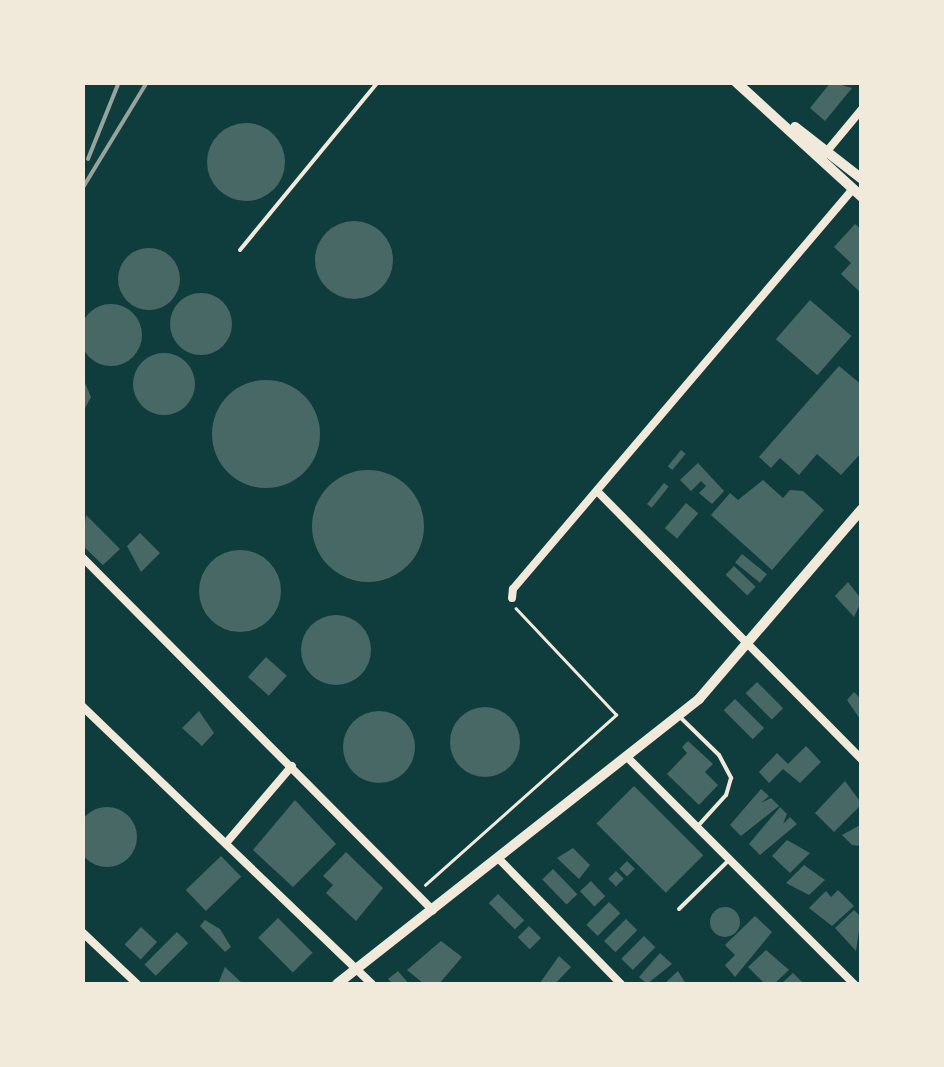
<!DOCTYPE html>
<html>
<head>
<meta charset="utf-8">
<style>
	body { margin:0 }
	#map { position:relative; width:944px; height:1067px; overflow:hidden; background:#0f3d3e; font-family:"Open Sans",sans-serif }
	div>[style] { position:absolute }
	.building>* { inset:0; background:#486865; transform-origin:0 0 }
	.round { border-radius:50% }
	.path>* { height:2.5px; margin:-1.25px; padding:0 1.25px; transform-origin:1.25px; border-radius:1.25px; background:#f1e9da }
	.service>* { height:4px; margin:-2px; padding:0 2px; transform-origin:2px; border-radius:2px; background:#f1e9da }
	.minor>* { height:8px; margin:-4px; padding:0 4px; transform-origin:4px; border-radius:4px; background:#f1e9da }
	.secondary>* { height:10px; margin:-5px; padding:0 5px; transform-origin:5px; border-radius:5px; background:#f1e9da }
	.rail>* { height:4px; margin:-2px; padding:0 2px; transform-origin:2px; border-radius:2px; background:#97a49c }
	span { translate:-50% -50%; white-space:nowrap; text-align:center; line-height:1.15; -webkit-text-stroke:10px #f1e9da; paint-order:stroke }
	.frame { position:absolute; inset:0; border:85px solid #f1e9da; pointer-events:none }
</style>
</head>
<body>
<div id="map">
	<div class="building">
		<div style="clip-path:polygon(831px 82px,852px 88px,825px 121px,810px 108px)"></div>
		<div class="round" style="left:207px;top:123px;width:78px;height:78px"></div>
		<div class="round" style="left:315px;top:221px;width:78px;height:78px"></div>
		<div style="clip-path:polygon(855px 224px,862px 230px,859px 291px,841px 274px,851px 263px,834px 247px)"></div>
		<div class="round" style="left:118px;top:248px;width:62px;height:62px"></div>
		<div class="round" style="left:170px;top:293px;width:62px;height:62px"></div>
		<div style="left:810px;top:300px;width:55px;height:52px;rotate:41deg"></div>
		<div class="round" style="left:80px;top:304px;width:62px;height:62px"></div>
		<div class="round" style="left:133px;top:353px;width:62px;height:62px"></div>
		<div style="clip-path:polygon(839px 366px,862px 385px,862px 452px,841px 475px,817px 454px,799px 475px,780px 458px,771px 468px,759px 457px)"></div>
		<div style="clip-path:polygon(82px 376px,91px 397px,82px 414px)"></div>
		<div class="round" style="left:212px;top:380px;width:108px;height:108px"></div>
		<div style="left:681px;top:450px;width:6px;height:21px;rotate:39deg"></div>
		<div style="clip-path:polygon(698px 463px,724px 491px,712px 504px,699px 493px,706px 486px,701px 481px,691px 491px,680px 480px)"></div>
		<div class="round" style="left:312px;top:470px;width:112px;height:112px"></div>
		<div style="clip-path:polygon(763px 480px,783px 498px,790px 490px,803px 491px,824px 510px,772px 570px,711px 515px,730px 493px,738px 500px)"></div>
		<div style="left:664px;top:483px;width:6px;height:27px;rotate:39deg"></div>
		<div style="left:686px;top:503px;width:16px;height:33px;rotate:40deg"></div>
		<div style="clip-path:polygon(86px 515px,120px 549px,103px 565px,82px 545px)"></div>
		<div style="clip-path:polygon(140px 533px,160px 553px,141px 572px,127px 546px)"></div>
		<div class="round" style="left:199px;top:550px;width:82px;height:82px"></div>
		<div style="left:742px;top:554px;width:32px;height:11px;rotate:39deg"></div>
		<div style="left:734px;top:566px;width:30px;height:12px;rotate:44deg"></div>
		<div style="clip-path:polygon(848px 582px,862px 600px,854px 617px,835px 596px)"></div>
		<div class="round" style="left:301px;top:615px;width:70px;height:70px"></div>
		<div style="left:266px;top:657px;width:28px;height:27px;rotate:42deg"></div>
		<div style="left:757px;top:682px;width:37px;height:16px;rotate:45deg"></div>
		<div style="clip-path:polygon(854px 692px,862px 700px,862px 722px,847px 700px)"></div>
		<div style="left:735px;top:699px;width:41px;height:16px;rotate:45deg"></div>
		<div class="round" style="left:450px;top:707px;width:70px;height:70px"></div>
		<div style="clip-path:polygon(199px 711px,214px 733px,202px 746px,182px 728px)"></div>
		<div class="round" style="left:343px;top:711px;width:72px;height:72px"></div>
		<div style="clip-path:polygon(688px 741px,713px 764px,705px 772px,718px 785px,699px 805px,667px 774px,687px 753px,682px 747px)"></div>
		<div style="clip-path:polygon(806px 746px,821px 762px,800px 783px,783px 769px,769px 783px,759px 772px,777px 753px,788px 764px)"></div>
		<div style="clip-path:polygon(845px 781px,862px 804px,834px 832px,815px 813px)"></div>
		<div style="left:634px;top:786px;width:98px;height:53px;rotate:45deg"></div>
		<div style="clip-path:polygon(761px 789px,769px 796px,761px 803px,771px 798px,779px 806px,741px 836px,730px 825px)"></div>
		<div style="clip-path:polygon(295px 800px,336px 844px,293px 887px,253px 850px)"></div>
		<div class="round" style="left:77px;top:807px;width:60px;height:60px"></div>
		<div style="clip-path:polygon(780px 807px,787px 814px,783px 824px,790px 817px,797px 824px,760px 855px,749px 844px)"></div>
		<div style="clip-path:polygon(862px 824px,862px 846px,852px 845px,842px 835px)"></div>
		<div style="clip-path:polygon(787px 840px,810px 853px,790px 873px,772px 856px)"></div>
		<div style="clip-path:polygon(573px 848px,590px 865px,579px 879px,557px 858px)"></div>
		<div style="clip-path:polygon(346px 852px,383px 888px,356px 921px,326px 893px,333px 885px,323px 876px)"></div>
		<div style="left:221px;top:856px;width:29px;height:49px;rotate:46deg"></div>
		<div style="left:627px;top:861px;width:11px;height:11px;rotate:45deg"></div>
		<div style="clip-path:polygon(804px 865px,825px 880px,809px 895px,786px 883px)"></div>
		<div style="left:553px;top:869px;width:35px;height:15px;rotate:46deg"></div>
		<div style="left:616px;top:871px;width:11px;height:11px;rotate:45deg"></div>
		<div style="left:591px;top:881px;width:21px;height:15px;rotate:47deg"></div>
		<div style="clip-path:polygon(838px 890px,854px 906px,832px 926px,809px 908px,826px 891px,831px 897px)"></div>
		<div style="left:498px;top:894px;width:37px;height:13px;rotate:45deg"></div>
		<div style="left:609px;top:902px;width:16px;height:32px;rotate:45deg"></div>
		<div class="round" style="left:710px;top:907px;width:30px;height:30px"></div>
		<div style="clip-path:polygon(854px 910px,861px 917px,856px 951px,835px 928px)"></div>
		<div style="clip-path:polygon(755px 916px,772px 932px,735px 977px,725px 965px,735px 955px,725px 945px)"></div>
		<div style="left:278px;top:918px;width:49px;height:28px;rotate:45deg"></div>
		<div style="left:626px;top:919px;width:16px;height:31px;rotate:45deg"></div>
		<div style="clip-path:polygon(205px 920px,220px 929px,231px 947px,225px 952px,200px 926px)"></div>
		<div style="left:529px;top:926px;width:17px;height:16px;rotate:45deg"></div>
		<div style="left:141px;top:927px;width:22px;height:24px;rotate:43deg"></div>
		<div style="left:177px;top:932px;width:16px;height:46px;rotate:45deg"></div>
		<div style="left:644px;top:936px;width:16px;height:32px;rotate:45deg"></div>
		<div style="clip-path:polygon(441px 941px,462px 957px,439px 984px,424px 984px,407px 970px)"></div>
		<div style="clip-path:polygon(766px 950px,789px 970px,774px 984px,765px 984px,748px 967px)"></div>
		<div style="clip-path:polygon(660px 953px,672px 964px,647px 984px,639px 977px)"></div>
		<div style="clip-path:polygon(559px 956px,571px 967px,555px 984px,540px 983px)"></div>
		<div style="clip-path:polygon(225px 967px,243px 984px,218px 984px)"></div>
		<div style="clip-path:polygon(398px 971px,409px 984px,393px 984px,388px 979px)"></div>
		<div style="clip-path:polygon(678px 971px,686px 984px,664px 984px)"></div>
		<div style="clip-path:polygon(793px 973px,804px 984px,781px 984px)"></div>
	</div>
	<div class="path">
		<div style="left:425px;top:885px;width:256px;rotate:-41.7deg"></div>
		<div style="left:616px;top:715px;width:146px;rotate:-133.3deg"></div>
	</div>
	<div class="service">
		<div style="left:240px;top:250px;width:217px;rotate:-50.6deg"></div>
		<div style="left:681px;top:718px;width:53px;rotate:44.2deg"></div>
		<div style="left:719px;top:755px;width:26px;rotate:62deg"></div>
		<div style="left:731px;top:778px;width:18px;rotate:106deg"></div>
		<div style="left:726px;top:795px;width:43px;rotate:132.2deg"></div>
		<div style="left:679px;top:909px;width:70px;rotate:-44.4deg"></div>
	</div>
	<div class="minor">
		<div style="left:823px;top:156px;width:61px;rotate:-50.3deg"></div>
		<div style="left:597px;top:491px;width:378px;rotate:45.4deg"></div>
		<div style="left:82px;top:557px;width:498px;rotate:45.2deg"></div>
		<div style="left:512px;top:598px;width:9px;rotate:-84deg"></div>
		<div style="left:513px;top:589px;width:525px;rotate:-49.64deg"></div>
		<div style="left:82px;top:706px;width:402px;rotate:43.8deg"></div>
		<div style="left:628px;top:758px;width:320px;rotate:45deg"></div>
		<div style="left:227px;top:842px;width:100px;rotate:-49.5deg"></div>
		<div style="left:499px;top:859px;width:175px;rotate:45.7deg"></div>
		<div style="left:82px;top:932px;width:76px;rotate:43.4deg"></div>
	</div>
	<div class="secondary">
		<div style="left:736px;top:82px;width:171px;rotate:42.4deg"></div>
		<div style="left:795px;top:127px;width:85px;rotate:37.8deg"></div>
		<div style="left:337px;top:984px;width:461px;rotate:-38.2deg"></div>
		<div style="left:699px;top:699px;width:250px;rotate:-49.4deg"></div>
	</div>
	<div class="rail">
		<div style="left:88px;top:159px;width:83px;rotate:-68.1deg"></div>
		<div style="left:82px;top:189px;width:125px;rotate:-58.7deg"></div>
	</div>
	<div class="frame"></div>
</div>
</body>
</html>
